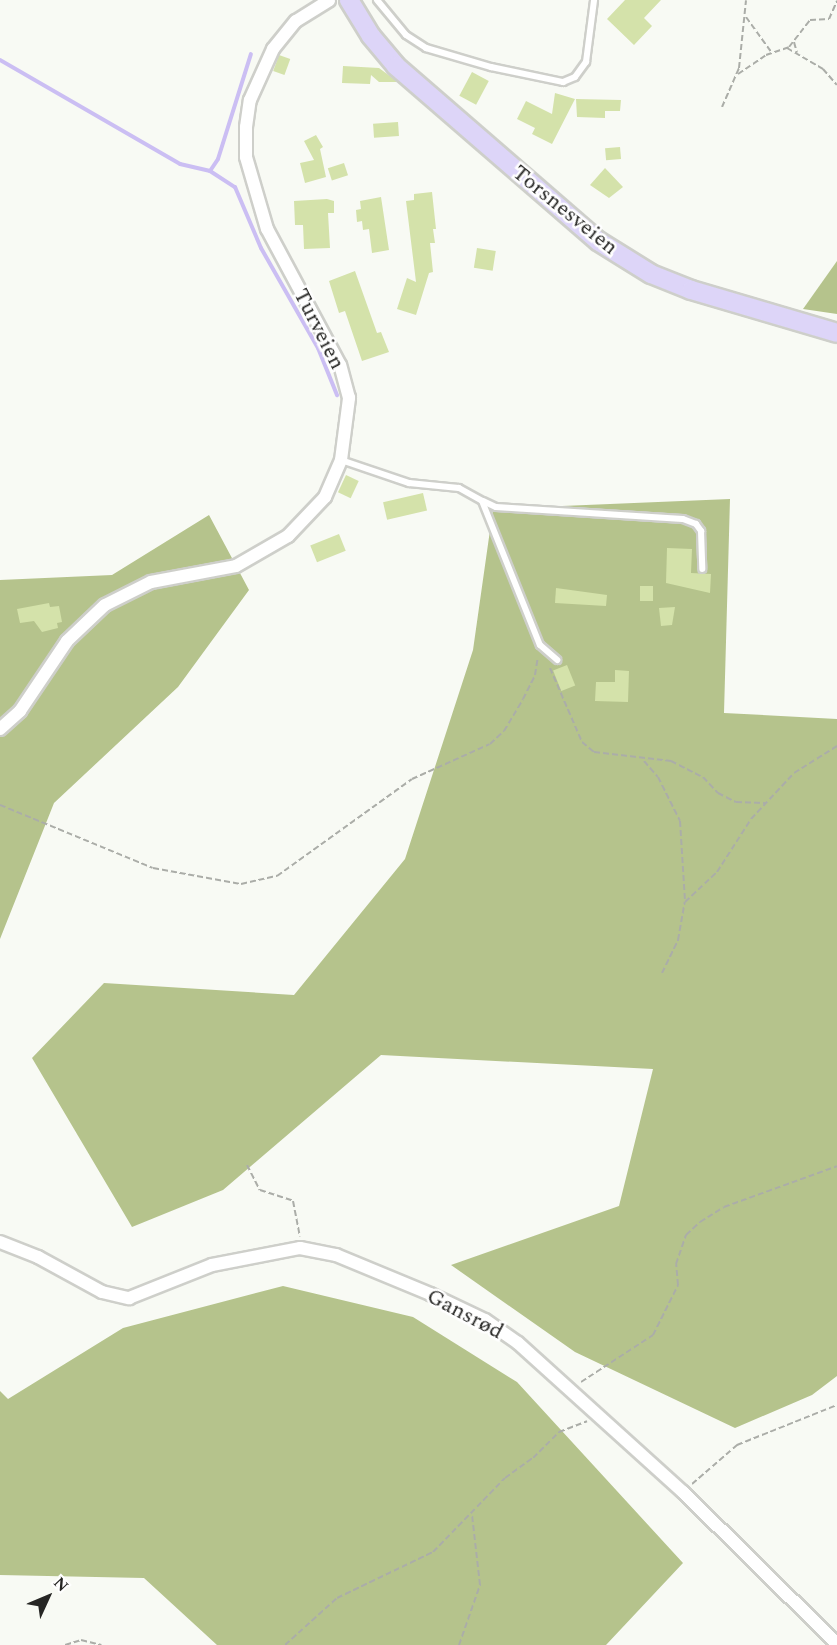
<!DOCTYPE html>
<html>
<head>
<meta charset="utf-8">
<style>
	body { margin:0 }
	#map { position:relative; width:837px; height:1645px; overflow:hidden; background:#f8faf4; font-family:Spectral,serif }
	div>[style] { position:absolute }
	.forest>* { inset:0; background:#b5c38c }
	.stream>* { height:4px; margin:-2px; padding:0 2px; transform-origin:2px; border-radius:2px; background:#cbbef3 }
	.building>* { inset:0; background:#d4e2aa; transform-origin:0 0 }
	.path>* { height:2px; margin-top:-1px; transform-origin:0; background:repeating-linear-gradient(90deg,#abada8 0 6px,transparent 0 9px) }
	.roads { filter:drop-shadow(2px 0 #cecfca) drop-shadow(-2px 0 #cecfca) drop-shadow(0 2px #cecfca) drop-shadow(0 -2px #cecfca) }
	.lane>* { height:6px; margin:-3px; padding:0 3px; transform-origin:3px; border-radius:3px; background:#fff }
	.street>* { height:12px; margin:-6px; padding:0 6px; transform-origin:6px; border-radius:6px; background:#fff }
	.primary>* { height:18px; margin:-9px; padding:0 9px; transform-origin:9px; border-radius:9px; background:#ddd5f8 }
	span { translate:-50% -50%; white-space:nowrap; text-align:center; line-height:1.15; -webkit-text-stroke:5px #fff; paint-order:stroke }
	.street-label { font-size:22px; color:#262624 }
	.north { position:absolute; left:18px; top:1567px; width:60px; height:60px; -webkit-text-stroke:4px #fff; paint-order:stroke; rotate:46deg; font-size:16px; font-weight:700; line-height:24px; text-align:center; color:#262624 }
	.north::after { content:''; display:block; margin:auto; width:21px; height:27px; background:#262624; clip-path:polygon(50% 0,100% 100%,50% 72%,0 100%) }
</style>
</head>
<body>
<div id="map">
	<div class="forest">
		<div style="clip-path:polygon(837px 261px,837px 314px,803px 309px)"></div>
		<div style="clip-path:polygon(730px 499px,724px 713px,837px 719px,837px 1376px,812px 1395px,735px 1428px,575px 1352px,451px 1265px,619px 1206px,653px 1069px,381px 1055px,223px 1190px,132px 1227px,32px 1058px,104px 983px,294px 995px,405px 859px,473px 650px,493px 509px)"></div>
		<div style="clip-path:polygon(209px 515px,249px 590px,178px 687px,54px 803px,0 939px,0 580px,112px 575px)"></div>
		<div style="clip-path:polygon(283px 1286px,413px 1317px,517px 1382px,683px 1563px,606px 1645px,217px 1645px,144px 1578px,0 1575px,0 1391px,8px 1399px,123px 1328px)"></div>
	</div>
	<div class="stream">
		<div style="left:0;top:60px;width:208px;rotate:30deg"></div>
		<div style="left:180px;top:164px;width:31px;rotate:13deg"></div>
		<div style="left:210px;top:171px;width:30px;rotate:33deg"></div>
		<div style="left:235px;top:187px;width:66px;rotate:66.9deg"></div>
		<div style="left:261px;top:248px;width:115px;rotate:60.3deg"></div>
		<div style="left:318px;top:348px;width:51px;rotate:68deg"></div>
		<div style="left:210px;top:171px;width:14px;rotate:-56deg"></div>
		<div style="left:218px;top:159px;width:110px;rotate:-72.6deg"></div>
	</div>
	<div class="building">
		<div style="clip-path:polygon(625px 0,661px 0,644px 18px,652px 26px,634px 45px,607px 19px)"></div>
		<div style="left:279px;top:55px;width:12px;height:17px;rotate:20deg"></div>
		<div style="clip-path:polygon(343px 66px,379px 68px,398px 82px,379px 82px,371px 75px,370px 84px,342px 83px)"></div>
		<div style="left:472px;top:72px;width:19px;height:27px;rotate:28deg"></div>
		<div style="clip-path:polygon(555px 93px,575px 99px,552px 144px,532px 134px,535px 128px,517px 119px,526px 101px,552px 114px)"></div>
		<div style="clip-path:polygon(576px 99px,621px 100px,620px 111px,605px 111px,605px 118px,577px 117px)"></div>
		<div style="left:398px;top:122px;width:14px;height:25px;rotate:86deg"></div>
		<div style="clip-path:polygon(316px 135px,323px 147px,320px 149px,326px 177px,305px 183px,300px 163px,314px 160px,304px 141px)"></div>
		<div style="left:620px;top:147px;width:12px;height:15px;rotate:85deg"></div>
		<div style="left:344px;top:163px;width:13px;height:17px;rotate:72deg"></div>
		<div style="clip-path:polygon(605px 168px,623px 187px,609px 198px,590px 185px)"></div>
		<div style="clip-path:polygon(432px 192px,436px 229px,433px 229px,435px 243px,430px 243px,433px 272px,429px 273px,416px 315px,397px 309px,407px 278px,416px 282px,406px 201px,414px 200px,414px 194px)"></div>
		<div style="clip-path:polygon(381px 197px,389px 250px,372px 253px,369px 229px,363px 230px,362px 221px,357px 222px,356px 210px,361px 209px,360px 201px)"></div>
		<div style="clip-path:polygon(327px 199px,334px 201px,334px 213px,328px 213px,330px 248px,304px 249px,303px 225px,295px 225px,294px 201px)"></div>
		<div style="left:477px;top:248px;width:19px;height:20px;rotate:9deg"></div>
		<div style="clip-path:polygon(355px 271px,377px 333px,381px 332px,389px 352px,362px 361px,345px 311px,339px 313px,329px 281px)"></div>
		<div style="left:346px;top:475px;width:14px;height:19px;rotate:25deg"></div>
		<div style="left:423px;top:493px;width:18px;height:41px;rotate:77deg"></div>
		<div style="left:339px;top:534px;width:18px;height:31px;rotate:68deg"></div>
		<div style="clip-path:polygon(667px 548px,692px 549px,691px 573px,711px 574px,710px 593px,666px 583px)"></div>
		<div style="left:640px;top:586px;width:13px;height:15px"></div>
		<div style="clip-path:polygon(556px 588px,607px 595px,606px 606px,555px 603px)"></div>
		<div style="clip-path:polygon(49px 603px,50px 607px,59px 606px,62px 622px,57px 623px,58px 628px,42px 632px,34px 621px,20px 623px,17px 609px)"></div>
		<div style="clip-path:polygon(675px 607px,672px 625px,661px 626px,659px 608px)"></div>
		<div style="left:567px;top:665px;width:22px;height:15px;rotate:68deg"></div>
		<div style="clip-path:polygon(615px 670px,629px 671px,628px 702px,595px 701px,596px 682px,615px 682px)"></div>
	</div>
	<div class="path">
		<div style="left:746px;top:17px;width:44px;rotate:54.2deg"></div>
		<div style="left:794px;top:42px;width:11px;rotate:75deg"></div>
		<div style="left:787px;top:48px;width:42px;rotate:30.3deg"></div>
		<div style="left:823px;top:69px;width:21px;rotate:49deg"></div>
		<div style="left:738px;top:74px;width:34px;rotate:-34deg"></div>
		<div style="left:766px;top:55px;width:24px;rotate:-19deg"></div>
		<div style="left:789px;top:47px;width:34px;rotate:-52deg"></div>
		<div style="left:810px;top:20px;width:19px;rotate:-3deg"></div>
		<div style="left:829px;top:19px;width:20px;rotate:-66deg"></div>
		<div style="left:722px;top:107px;width:43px;rotate:-66.4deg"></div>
		<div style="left:739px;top:68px;width:68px;rotate:-84.1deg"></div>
		<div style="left:550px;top:668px;width:81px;rotate:66.6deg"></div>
		<div style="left:582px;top:742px;width:16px;rotate:40deg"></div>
		<div style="left:594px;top:752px;width:78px;rotate:6.7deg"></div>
		<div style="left:671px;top:761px;width:36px;rotate:27deg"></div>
		<div style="left:703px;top:777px;width:22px;rotate:47deg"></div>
		<div style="left:718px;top:793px;width:20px;rotate:27deg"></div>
		<div style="left:736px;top:802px;width:30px;rotate:2deg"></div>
		<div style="left:644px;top:761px;width:21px;rotate:49deg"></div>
		<div style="left:658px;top:777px;width:49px;rotate:63.4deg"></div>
		<div style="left:680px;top:821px;width:79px;rotate:86.4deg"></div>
		<div style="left:0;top:805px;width:165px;rotate:22.4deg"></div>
		<div style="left:153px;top:868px;width:89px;rotate:10.3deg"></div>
		<div style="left:241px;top:884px;width:37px;rotate:-13deg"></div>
		<div style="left:277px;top:876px;width:166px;rotate:-35.7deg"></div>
		<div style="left:412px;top:779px;width:85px;rotate:-24.2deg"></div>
		<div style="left:490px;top:744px;width:19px;rotate:-43deg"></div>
		<div style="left:504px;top:731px;width:37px;rotate:-59deg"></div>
		<div style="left:523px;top:699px;width:27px;rotate:-63deg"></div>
		<div style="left:535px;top:675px;width:18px;rotate:-81deg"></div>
		<div style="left:662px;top:973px;width:37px;rotate:-64deg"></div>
		<div style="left:678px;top:940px;width:39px;rotate:-80deg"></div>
		<div style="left:685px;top:902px;width:44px;rotate:-43.2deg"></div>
		<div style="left:717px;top:872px;width:63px;rotate:-57.3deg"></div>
		<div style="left:751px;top:819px;width:63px;rotate:-46.9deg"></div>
		<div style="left:794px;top:773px;width:51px;rotate:-32.1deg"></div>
		<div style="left:247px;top:1165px;width:28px;rotate:63deg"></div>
		<div style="left:260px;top:1190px;width:35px;rotate:18deg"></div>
		<div style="left:293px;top:1201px;width:36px;rotate:79deg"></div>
		<div style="left:581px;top:1382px;width:86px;rotate:-33.1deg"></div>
		<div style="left:653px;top:1335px;width:56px;rotate:-63.4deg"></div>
		<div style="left:678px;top:1285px;width:21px;rotate:-95deg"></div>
		<div style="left:676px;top:1264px;width:31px;rotate:-71deg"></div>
		<div style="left:686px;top:1235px;width:19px;rotate:-43deg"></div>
		<div style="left:700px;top:1222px;width:28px;rotate:-32deg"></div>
		<div style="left:724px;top:1207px;width:120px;rotate:-19.9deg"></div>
		<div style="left:692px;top:1484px;width:60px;rotate:-40.9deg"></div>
		<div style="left:737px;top:1445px;width:108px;rotate:-21.8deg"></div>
		<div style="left:65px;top:1645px;width:17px;rotate:-17deg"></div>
		<div style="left:81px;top:1640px;width:21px;rotate:14deg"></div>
		<div style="left:285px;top:1645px;width:70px;rotate:-42.1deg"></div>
		<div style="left:337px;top:1598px;width:106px;rotate:-25.6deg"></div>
		<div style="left:433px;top:1552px;width:103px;rotate:-45.8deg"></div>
		<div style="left:505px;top:1478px;width:34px;rotate:-36deg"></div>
		<div style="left:533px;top:1458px;width:37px;rotate:-45deg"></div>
		<div style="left:559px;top:1432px;width:30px;rotate:-21deg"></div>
		<div style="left:459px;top:1645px;width:64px;rotate:-70.7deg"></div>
		<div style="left:480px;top:1585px;width:70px;rotate:-96.5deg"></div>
	</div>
	<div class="roads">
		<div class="lane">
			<div style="left:377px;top:0;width:45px;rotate:50.4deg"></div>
			<div style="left:406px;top:35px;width:24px;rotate:33deg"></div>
			<div style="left:426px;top:48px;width:68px;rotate:16.3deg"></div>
			<div style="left:491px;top:67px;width:74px;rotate:11.8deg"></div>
			<div style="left:563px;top:82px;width:13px;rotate:-23deg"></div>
			<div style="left:575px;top:77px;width:19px;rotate:-54deg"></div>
			<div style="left:586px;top:62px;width:63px;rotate:-82.6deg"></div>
			<div style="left:341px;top:460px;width:72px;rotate:18.7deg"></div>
			<div style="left:409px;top:483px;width:50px;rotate:5.7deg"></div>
			<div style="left:459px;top:488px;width:26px;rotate:29deg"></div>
			<div style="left:482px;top:501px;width:155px;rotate:68.1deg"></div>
			<div style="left:540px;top:645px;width:23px;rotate:41deg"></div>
			<div style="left:483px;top:501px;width:14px;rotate:25deg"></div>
			<div style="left:496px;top:507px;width:187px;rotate:3.7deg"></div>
			<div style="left:683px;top:519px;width:14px;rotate:21deg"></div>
			<div style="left:696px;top:524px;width:9px;rotate:54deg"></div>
			<div style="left:701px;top:531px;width:38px;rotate:88deg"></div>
		</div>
		<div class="street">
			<div style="left:0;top:729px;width:27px;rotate:-42deg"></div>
			<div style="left:20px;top:711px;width:84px;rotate:-56.1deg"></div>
			<div style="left:67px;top:641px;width:52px;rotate:-43.5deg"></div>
			<div style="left:105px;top:605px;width:51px;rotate:-26.6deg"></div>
			<div style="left:151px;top:582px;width:86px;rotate:-10.7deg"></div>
			<div style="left:236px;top:566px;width:60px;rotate:-30deg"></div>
			<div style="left:288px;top:536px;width:54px;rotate:-46.5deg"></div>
			<div style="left:325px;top:497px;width:40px;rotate:-66.6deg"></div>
			<div style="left:341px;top:460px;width:63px;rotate:-82.6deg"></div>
			<div style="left:349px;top:398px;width:34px;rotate:-105deg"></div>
			<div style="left:340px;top:365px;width:154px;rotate:-118.2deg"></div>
			<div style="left:267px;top:229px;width:75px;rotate:-106.3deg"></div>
			<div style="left:246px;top:157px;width:30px;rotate:-90deg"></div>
			<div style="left:246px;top:127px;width:27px;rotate:-82deg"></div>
			<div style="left:250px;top:100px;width:56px;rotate:-65.7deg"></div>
			<div style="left:273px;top:49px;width:36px;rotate:-51deg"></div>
			<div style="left:296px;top:21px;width:39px;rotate:-32deg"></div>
			<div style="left:0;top:1242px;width:41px;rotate:21.5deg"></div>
			<div style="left:38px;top:1257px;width:73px;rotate:28.7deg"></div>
			<div style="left:102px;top:1292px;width:28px;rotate:13deg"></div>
			<div style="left:129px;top:1298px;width:89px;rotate:-21.7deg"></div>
			<div style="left:212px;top:1265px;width:90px;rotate:-10.9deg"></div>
			<div style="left:300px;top:1248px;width:37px;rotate:11deg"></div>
			<div style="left:336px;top:1255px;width:102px;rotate:22.5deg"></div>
			<div style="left:430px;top:1294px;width:61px;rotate:25.3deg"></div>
			<div style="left:485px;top:1320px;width:40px;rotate:34.9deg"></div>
			<div style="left:518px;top:1343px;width:222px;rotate:42.1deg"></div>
			<div style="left:683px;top:1492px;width:216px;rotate:44.6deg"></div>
		</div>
		<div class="primary">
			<div style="left:349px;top:0;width:42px;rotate:58.6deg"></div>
			<div style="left:371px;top:36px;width:39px;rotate:50deg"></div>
			<div style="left:396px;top:66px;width:267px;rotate:40.9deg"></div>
			<div style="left:598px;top:241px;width:62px;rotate:31.9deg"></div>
			<div style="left:651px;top:274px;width:43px;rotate:21.8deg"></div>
			<div style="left:691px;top:290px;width:152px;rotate:16.4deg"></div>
		</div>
	</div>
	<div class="street-label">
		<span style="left:565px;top:210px;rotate:39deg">Torsnesveien</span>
		<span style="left:319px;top:329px;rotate:63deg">Turveien</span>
		<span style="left:465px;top:1314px;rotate:28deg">Gansrød</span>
	</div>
	<div class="north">N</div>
</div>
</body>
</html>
